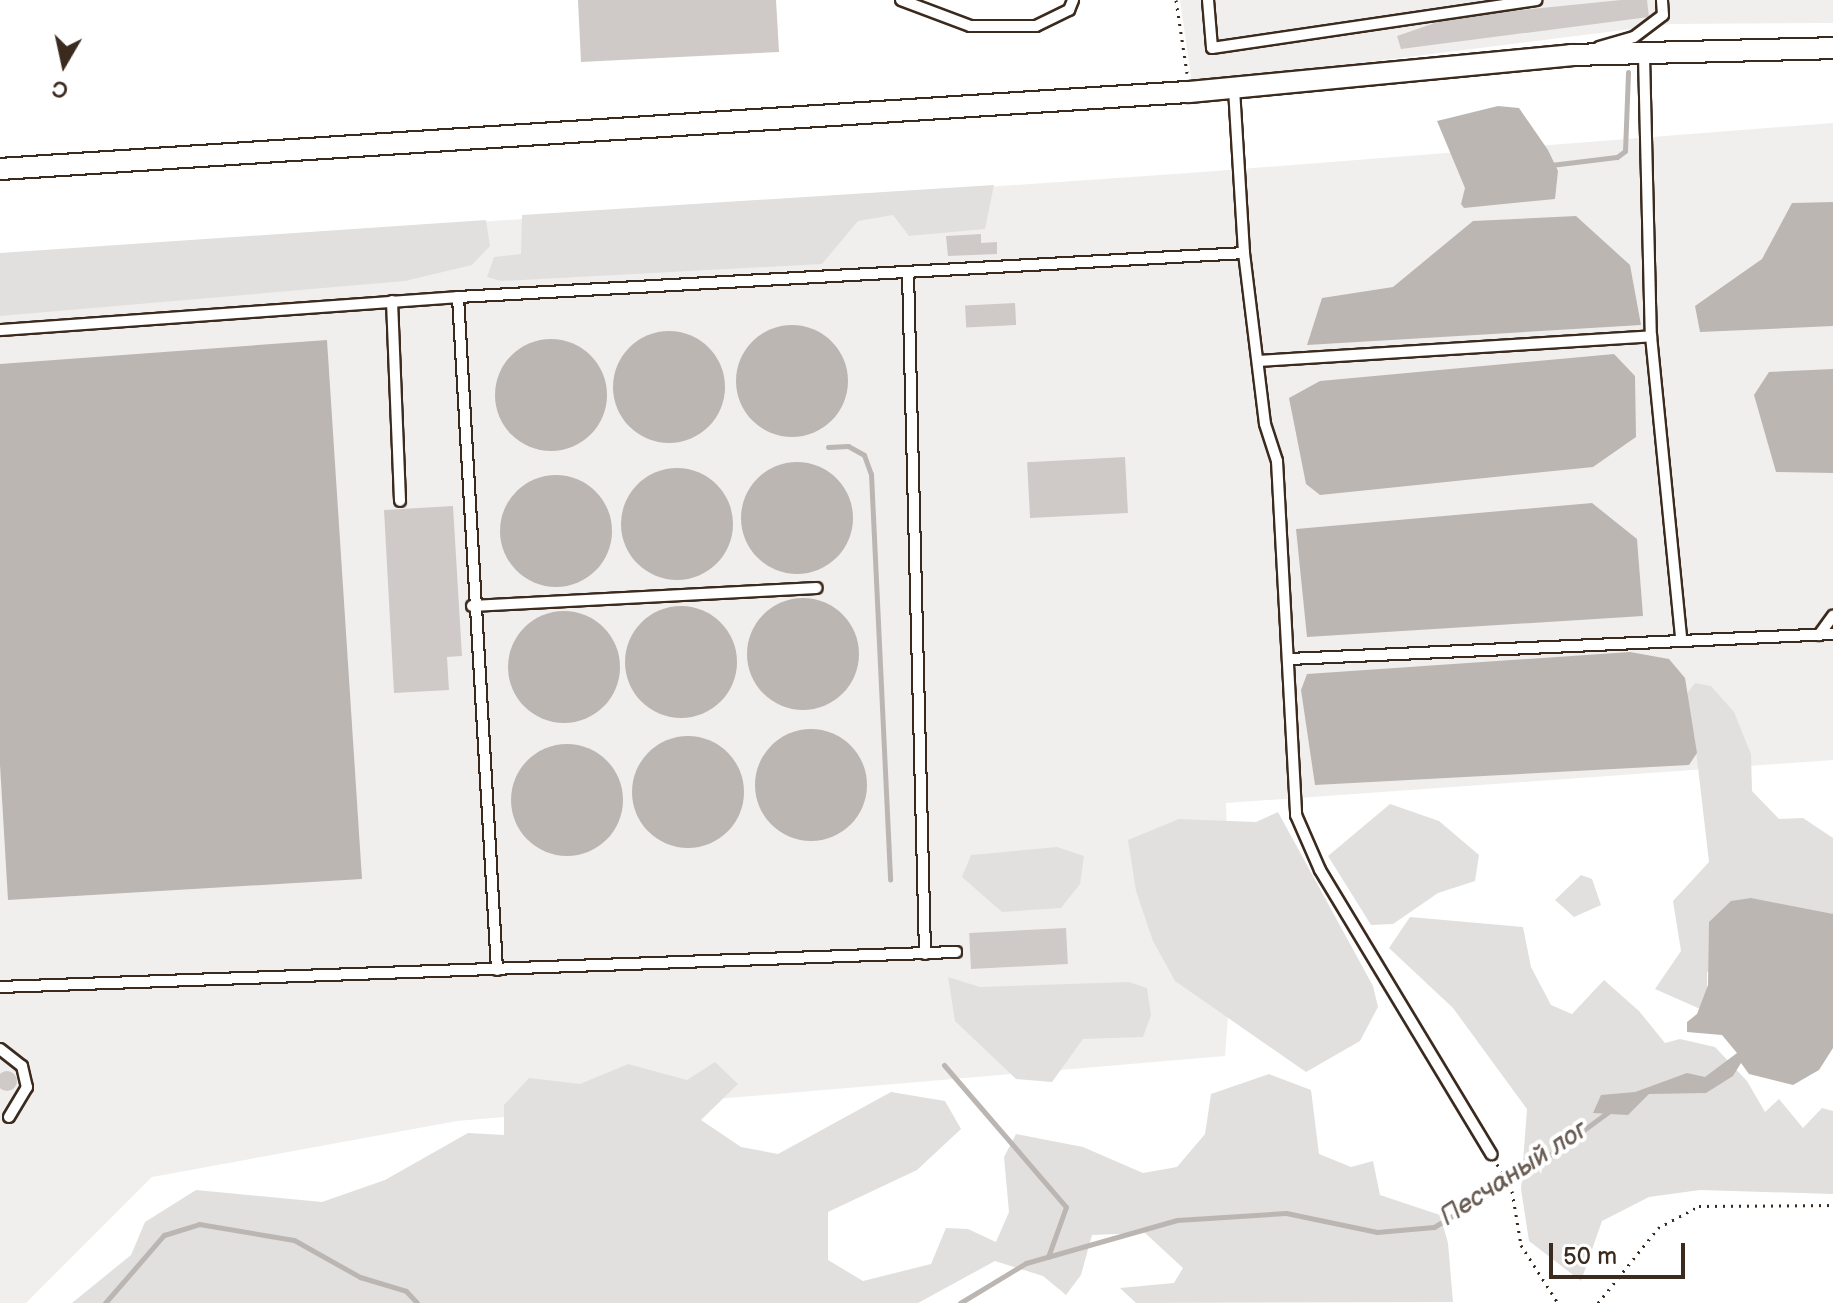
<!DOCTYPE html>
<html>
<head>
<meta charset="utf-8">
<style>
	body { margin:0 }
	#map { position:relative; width:1833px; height:1303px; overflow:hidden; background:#fff; font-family:"Balsamiq Sans",sans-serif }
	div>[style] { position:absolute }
	.built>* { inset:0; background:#f1efee }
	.green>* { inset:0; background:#e2e0de }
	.water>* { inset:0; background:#bcb6b3 }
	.round { border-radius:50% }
	.stream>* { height:5px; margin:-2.5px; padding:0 2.5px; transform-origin:2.5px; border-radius:2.5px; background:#bcb6b3 }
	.building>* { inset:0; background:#cfcac7; transform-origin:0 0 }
	.path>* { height:3px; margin-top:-1.5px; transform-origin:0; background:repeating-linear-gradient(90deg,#3b2a1e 0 2px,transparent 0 8px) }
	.roads { filter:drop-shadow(2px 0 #3b2a1e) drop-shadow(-2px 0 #3b2a1e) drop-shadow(0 2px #3b2a1e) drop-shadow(0 -2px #3b2a1e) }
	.service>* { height:10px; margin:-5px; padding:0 5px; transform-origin:5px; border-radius:5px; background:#fff }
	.minor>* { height:20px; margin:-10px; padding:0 10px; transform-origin:10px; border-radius:10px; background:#fff }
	span { translate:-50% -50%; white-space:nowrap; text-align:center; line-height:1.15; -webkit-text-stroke:8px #fff; paint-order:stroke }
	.water-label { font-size:26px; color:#685b52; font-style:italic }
	.north { position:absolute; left:24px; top:24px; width:80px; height:80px; -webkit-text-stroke:6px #fff; paint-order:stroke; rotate:189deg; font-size:22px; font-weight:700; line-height:32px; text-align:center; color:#3b2a1e }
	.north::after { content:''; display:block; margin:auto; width:28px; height:36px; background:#3b2a1e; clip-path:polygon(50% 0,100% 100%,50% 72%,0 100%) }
	.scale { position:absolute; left:1549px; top:1243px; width:136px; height:36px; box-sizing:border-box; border:4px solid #3b2a1e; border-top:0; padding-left:10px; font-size:24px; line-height:28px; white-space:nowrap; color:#3b2a1e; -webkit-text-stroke:6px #fff; paint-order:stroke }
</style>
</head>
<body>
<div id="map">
	<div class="built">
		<div style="clip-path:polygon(1180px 0,1833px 0,1833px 23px,1671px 24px,1192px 84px)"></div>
		<div style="clip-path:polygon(1833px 123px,1833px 760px,1226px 803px,1231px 976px,1225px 1056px,457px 1121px,152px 1177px,26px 1303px,0 1303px,0 255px,1189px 173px)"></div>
	</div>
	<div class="green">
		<div style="clip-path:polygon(994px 185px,985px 229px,909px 236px,893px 215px,858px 221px,822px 264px,501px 281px,487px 277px,494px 257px,521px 254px,522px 215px)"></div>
		<div style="clip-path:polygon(486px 220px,490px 246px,472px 265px,405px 281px,0 316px,0 253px)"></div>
		<div style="clip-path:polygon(1695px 683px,1711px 686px,1734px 712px,1751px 754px,1752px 791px,1779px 819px,1803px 818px,1833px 838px,1833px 920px,1707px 972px,1707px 1012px,1655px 989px,1681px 951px,1673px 901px,1709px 862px,1694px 733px,1678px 720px,1680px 703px)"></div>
		<div style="clip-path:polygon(1390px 804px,1439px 821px,1479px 855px,1475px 881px,1438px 893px,1393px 924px,1371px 925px,1328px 856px)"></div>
		<div style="clip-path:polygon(1278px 812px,1373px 986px,1378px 1007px,1360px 1041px,1306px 1072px,1175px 981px,1153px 941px,1136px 891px,1128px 840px,1179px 819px,1256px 822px)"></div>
		<div style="clip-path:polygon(1057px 847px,1084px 856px,1080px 884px,1061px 908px,1002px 912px,962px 877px,971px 855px)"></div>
		<div style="clip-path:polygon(1581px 875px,1592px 879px,1601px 905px,1574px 917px,1555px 900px)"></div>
		<div style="clip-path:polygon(1410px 917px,1523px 927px,1531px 967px,1551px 1005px,1572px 1014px,1604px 980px,1639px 1011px,1665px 1043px,1680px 1039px,1715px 1047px,1747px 1081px,1765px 1112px,1779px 1099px,1803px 1128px,1822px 1108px,1833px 1111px,1833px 1194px,1700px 1190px,1649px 1197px,1602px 1221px,1581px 1281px,1529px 1241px,1521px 1189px,1527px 1109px,1453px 1008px,1389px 948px)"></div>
		<div style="clip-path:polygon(948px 977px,980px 987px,1129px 982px,1147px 988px,1151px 1015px,1143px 1037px,1083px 1039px,1052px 1082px,1016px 1079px,955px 1021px)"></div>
		<div style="clip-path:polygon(715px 1062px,738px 1084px,701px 1120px,741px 1147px,778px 1154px,891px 1092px,945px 1101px,961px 1129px,917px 1170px,828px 1212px,828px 1260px,863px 1281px,931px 1264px,946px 1228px,968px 1229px,996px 1242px,1009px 1212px,1004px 1157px,1016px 1134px,1083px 1147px,1143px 1173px,1177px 1167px,1205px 1134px,1211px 1094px,1269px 1074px,1311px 1090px,1319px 1154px,1351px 1167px,1373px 1161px,1380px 1195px,1440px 1215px,1448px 1243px,1453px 1302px,1136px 1303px,1120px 1288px,1174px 1283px,1183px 1268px,1145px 1233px,1092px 1235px,1081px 1275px,1066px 1295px,1043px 1276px,995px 1261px,918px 1303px,72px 1303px,131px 1255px,145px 1222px,196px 1190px,322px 1202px,385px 1180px,468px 1133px,504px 1135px,504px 1105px,529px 1078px,580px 1084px,628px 1064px,687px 1080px)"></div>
	</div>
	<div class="water">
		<div style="clip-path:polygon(1498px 106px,1519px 108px,1548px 150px,1558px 171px,1555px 199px,1464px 208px,1461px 204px,1465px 188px,1437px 121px)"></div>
		<div style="clip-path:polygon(1833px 202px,1833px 326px,1700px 332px,1695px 306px,1762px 259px,1792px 203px)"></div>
		<div style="clip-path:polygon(1576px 216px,1630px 265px,1641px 325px,1307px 345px,1322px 298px,1393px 287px,1473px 221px)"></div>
		<div class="round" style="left:736px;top:325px;width:112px;height:112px"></div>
		<div class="round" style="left:613px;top:331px;width:112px;height:112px"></div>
		<div class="round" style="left:495px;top:339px;width:112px;height:112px"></div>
		<div style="clip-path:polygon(327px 340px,362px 879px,8px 900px,0 765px,0 364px)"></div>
		<div style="clip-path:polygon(1614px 354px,1635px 376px,1636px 437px,1593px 467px,1320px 495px,1306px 484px,1289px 398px,1320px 381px)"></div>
		<div style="clip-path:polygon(1833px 369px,1833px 473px,1776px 472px,1754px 395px,1769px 372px)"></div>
		<div class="round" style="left:741px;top:462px;width:112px;height:112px"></div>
		<div class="round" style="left:621px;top:468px;width:112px;height:112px"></div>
		<div class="round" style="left:500px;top:475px;width:112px;height:112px"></div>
		<div style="clip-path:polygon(1592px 503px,1637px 539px,1643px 616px,1307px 637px,1296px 529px)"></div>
		<div class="round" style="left:747px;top:598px;width:112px;height:112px"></div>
		<div class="round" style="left:625px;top:606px;width:112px;height:112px"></div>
		<div class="round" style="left:508px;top:611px;width:112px;height:112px"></div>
		<div style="clip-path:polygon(1630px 652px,1669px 659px,1685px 678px,1697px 753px,1689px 765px,1315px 785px,1301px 690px,1307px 674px)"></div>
		<div class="round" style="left:755px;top:729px;width:112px;height:112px"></div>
		<div class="round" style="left:632px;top:736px;width:112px;height:112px"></div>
		<div class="round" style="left:511px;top:744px;width:112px;height:112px"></div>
		<div style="clip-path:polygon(1751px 898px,1833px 914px,1833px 1048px,1819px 1070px,1793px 1085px,1749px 1074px,1741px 1063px,1733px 1076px,1706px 1093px,1649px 1094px,1628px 1115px,1593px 1113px,1601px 1095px,1635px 1092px,1687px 1073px,1705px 1077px,1737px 1053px,1722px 1035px,1687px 1032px,1687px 1022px,1697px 1014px,1708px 985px,1709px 922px,1731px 901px)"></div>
	</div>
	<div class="stream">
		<div style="left:1551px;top:165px;width:66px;rotate:-6.9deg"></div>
		<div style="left:1617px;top:157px;width:10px;rotate:-37deg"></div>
		<div style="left:1625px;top:151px;width:79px;rotate:-87.8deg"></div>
		<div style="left:828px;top:447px;width:20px;rotate:-3deg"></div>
		<div style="left:848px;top:446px;width:18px;rotate:29deg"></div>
		<div style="left:864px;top:455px;width:20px;rotate:70deg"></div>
		<div style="left:871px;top:474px;width:406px;rotate:87.3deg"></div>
		<div style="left:944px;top:1065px;width:187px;rotate:49.3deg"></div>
		<div style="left:1066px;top:1207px;width:53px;rotate:109.8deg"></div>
		<div style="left:105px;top:1303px;width:90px;rotate:-49.1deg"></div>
		<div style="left:164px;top:1235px;width:37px;rotate:-17deg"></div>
		<div style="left:199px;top:1224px;width:96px;rotate:9.6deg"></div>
		<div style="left:294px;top:1240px;width:76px;rotate:29.3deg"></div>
		<div style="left:360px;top:1277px;width:48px;rotate:16.9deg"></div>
		<div style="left:406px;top:1291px;width:16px;rotate:47deg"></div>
		<div style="left:960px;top:1303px;width:77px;rotate:-31.2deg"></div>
		<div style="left:1026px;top:1263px;width:157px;rotate:-15.9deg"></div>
		<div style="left:1177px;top:1220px;width:109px;rotate:-3.7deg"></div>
		<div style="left:1286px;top:1213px;width:93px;rotate:11.8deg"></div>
		<div style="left:1377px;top:1232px;width:57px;rotate:-5deg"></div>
		<div style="left:1434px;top:1227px;width:119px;rotate:-31.3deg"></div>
		<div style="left:1536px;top:1165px;width:93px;rotate:-36.3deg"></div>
	</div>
	<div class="building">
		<div style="clip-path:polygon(578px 0,776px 0,779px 52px,581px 62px)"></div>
		<div style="clip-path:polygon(1621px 0,1647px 0,1649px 17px,1401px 49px,1397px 36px,1452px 17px)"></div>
		<div style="clip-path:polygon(981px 234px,981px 243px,997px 242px,997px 254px,948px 256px,946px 236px)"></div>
		<div style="left:1015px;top:303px;width:22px;height:50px;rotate:87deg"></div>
		<div style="left:1125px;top:457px;width:56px;height:98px;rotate:87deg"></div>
		<div style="clip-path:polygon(453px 506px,462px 656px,447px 657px,449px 690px,394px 693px,384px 510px)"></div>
		<div style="left:1066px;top:928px;width:36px;height:97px;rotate:87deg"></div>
		<div class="round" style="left:-3px;top:1071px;width:20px;height:20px"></div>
	</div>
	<div class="path">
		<div style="left:1176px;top:0;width:74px;rotate:81.4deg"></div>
		<div style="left:1497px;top:1164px;width:31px;rotate:61deg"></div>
		<div style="left:1512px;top:1191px;width:55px;rotate:80.5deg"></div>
		<div style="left:1521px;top:1245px;width:69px;rotate:57.5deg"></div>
		<div style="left:1598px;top:1303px;width:96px;rotate:-51.3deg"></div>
		<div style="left:1658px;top:1228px;width:47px;rotate:-28.2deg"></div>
		<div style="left:1699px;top:1206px;width:134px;rotate:-0.4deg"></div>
	</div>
	<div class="roads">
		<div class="service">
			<div style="left:901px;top:0;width:74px;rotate:20.6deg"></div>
			<div style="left:970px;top:26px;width:66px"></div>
			<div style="left:1036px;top:26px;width:37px;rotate:-26deg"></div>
			<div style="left:1069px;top:10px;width:11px;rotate:-68deg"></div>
			<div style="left:1208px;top:0;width:48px;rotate:85.2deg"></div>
			<div style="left:1212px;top:48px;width:328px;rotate:-8.4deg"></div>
			<div style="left:1599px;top:47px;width:36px;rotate:-16deg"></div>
			<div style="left:1634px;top:37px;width:36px;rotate:-37deg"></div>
			<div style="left:1663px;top:15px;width:15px;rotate:-94deg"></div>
			<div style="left:1644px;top:56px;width:280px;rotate:88.6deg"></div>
			<div style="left:1651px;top:336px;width:304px;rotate:84.3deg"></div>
			<div style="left:1234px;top:89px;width:164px;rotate:86.5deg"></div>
			<div style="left:1244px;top:253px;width:172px;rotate:83deg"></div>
			<div style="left:1265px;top:424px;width:39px;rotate:72deg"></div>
			<div style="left:1277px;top:461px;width:355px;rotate:86.9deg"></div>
			<div style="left:1296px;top:815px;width:60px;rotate:66.4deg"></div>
			<div style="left:1320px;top:870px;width:332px;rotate:58.9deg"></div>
			<div style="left:908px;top:272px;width:682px;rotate:88.57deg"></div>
			<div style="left:458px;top:297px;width:674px;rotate:86.68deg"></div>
			<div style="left:392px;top:301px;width:200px;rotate:87.7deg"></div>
			<div style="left:0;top:330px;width:459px;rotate:-4.1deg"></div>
			<div style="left:458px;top:297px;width:787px;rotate:-3.2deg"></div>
			<div style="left:1259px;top:361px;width:393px;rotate:-3.6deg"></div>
			<div style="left:472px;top:606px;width:345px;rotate:-3deg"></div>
			<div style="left:1819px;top:635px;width:24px;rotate:-54deg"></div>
			<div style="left:1289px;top:659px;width:545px;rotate:-2.63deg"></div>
			<div style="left:0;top:987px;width:957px;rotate:-2.1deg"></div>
			<div style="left:0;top:1049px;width:28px;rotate:38deg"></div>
			<div style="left:22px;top:1066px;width:22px;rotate:77deg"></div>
			<div style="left:27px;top:1087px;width:35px;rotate:121deg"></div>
		</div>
		<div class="minor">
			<div style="left:0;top:169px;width:1191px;rotate:-3.71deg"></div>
			<div style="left:1189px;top:92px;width:384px;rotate:-5.5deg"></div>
			<div style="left:1571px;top:55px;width:262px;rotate:-1.5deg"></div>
		</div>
	</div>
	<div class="water-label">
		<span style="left:1514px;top:1174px;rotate:-33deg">Песчаный лог</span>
	</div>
	<div class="north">С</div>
	<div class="scale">50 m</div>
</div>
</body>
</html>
